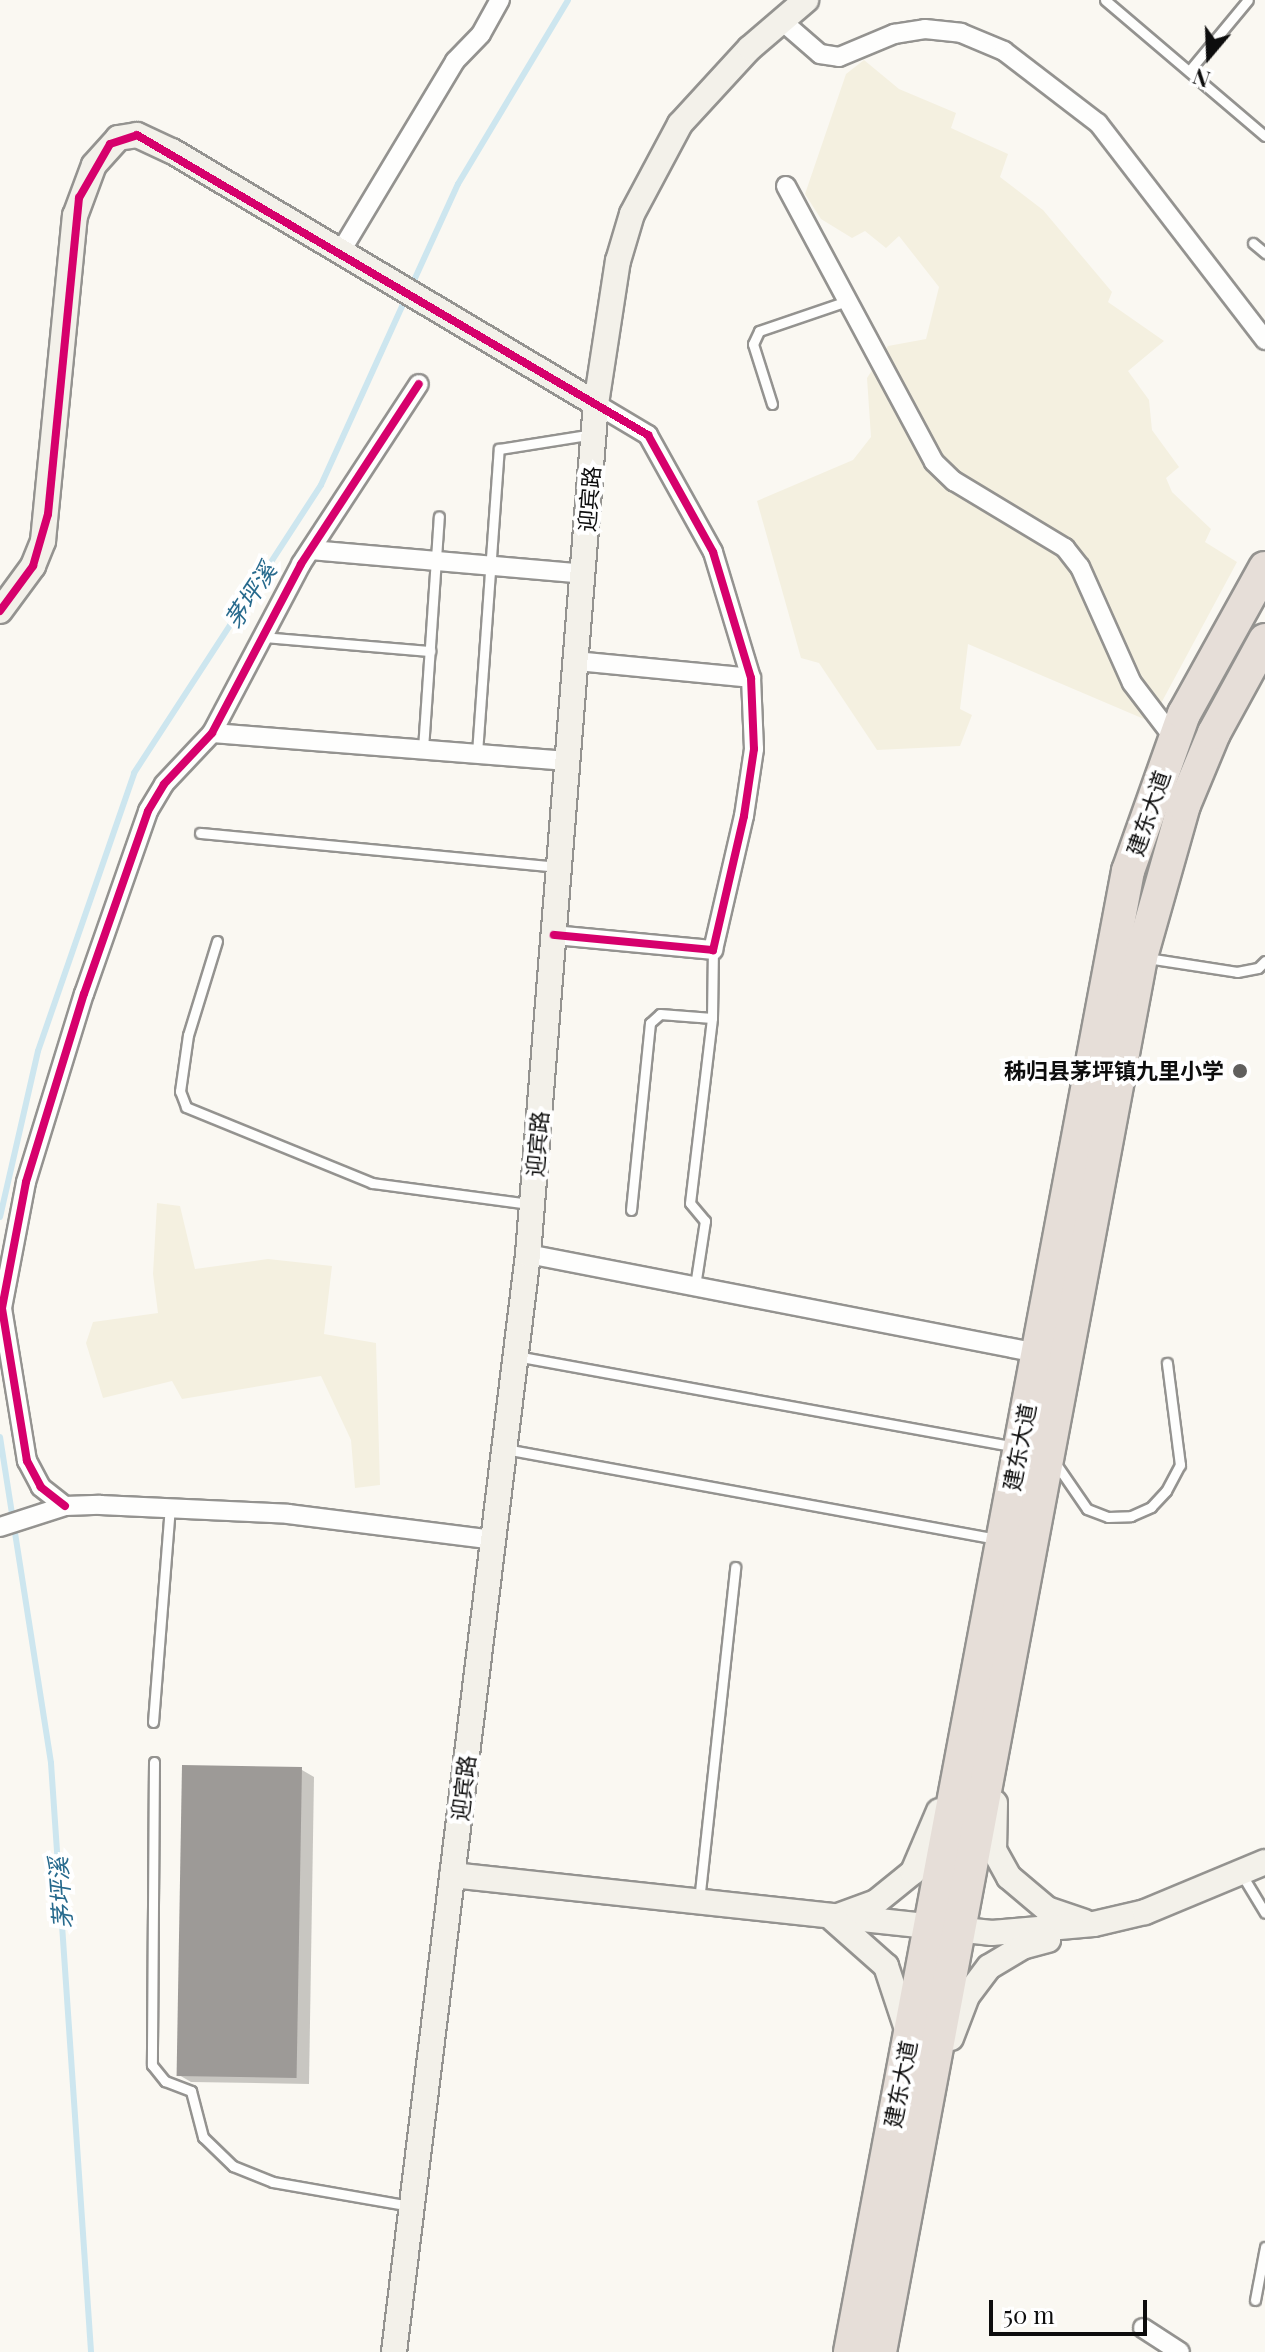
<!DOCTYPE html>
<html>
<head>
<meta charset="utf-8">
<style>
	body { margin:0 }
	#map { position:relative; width:1265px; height:2352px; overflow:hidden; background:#faf8f2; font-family:"Playfair Display","Noto Sans SC",serif }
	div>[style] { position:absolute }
	.farmland>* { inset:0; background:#f4f0e0 }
	.shadow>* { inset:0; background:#0003 }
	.stream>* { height:6px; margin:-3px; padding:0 3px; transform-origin:3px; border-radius:3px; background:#cde6ef }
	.building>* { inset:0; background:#9d9a97; transform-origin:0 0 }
	.roads { filter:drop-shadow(2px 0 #949390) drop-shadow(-2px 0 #949390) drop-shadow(0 2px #949390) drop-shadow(0 -2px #949390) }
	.lane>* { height:9px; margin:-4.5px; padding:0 4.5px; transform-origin:4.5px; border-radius:4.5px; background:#fefefd }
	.street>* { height:18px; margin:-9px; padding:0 9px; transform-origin:9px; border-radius:9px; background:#fefefd }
	.secondary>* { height:24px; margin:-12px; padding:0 12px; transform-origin:12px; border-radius:12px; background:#f3f1ea }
	.highway>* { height:32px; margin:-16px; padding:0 16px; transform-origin:16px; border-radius:16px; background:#e6ded8 }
	.cycleway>* { height:8px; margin:-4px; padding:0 4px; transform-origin:4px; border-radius:4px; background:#d6006c }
	.dots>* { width:22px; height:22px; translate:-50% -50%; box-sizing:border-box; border:4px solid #fff; border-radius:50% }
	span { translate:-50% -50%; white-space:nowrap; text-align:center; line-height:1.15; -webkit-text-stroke:8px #fff; paint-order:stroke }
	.street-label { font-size:22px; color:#0d0d0d }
	.poi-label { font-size:22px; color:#0d0d0d; font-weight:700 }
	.right { translate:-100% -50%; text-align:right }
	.water-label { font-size:24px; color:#276a8d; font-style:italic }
	.north { position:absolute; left:1169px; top:16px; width:80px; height:80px; -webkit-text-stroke:6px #fff; paint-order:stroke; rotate:199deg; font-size:22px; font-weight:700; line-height:32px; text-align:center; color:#0d0d0d }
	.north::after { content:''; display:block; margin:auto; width:28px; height:36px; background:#0d0d0d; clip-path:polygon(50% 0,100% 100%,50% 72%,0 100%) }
	.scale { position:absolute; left:989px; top:2300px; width:158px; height:36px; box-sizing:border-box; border:4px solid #0d0d0d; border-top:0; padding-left:10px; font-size:24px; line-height:28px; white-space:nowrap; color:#0d0d0d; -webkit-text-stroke:6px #fff; paint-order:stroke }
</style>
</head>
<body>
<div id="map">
	<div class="farmland">
		<div style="clip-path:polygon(864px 60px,899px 89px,956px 113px,951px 128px,1008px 154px,1000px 177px,1043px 210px,1112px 292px,1108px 302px,1164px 341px,1128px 371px,1149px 400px,1152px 430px,1179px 467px,1166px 478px,1172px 492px,1211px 529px,1205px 542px,1237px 562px,1151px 722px,968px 644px,960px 709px,972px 715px,960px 746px,877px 750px,819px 663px,801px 658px,757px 501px,853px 460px,871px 437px,867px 378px,888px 346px,926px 339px,939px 287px,899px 236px,886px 248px,865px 231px,852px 238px,821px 219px,805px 194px,846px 74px)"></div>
		<div style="clip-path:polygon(157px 1203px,180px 1206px,195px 1269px,268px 1259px,332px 1266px,324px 1334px,376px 1343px,380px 1485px,355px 1488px,351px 1440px,321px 1376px,182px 1399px,172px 1381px,103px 1398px,86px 1343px,93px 1322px,158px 1313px,153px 1274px)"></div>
	</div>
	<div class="shadow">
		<div style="clip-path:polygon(302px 1770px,314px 1777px,309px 2084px,191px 2082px,179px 2075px)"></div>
	</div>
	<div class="stream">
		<div style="left:411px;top:287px;width:113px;rotate:-65.5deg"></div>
		<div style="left:458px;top:184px;width:214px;rotate:-59.1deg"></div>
		<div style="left:0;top:1217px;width:170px;rotate:-77.1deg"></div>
		<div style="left:38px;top:1051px;width:294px;rotate:-70.9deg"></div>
		<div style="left:134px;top:773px;width:343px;rotate:-57deg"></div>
		<div style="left:321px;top:485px;width:205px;rotate:-65.6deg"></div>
		<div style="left:0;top:1437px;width:330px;rotate:81.1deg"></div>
		<div style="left:51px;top:1763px;width:590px;rotate:86.11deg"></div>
	</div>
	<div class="building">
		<div style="left:182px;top:1765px;width:120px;height:311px;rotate:1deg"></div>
	</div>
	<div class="roads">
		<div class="lane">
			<div style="left:1105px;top:0;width:210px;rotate:40.4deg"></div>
			<div style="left:1189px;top:71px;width:92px;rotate:-50.3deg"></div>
			<div style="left:1253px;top:243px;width:16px;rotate:40deg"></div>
			<div style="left:772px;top:404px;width:63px;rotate:-107.6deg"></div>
			<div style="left:753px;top:344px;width:14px;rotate:-65deg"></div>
			<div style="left:759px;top:331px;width:93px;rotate:-18.8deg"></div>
			<div style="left:263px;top:637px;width:168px;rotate:4.8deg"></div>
			<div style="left:423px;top:749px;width:233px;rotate:-86.1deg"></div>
			<div style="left:477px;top:753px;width:305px;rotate:-85.9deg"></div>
			<div style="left:499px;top:449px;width:96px;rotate:-9deg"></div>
			<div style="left:200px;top:833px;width:361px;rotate:5.4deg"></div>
			<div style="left:217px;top:941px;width:98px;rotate:107.1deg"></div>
			<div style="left:188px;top:1035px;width:57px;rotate:98.1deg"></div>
			<div style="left:180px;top:1091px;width:17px;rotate:69deg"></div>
			<div style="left:186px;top:1107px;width:201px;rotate:22.2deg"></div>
			<div style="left:372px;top:1183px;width:158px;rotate:7.6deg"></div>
			<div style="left:1147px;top:958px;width:91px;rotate:8.8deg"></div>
			<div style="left:1237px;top:972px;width:21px;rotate:-11deg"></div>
			<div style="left:1258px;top:968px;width:10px;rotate:-45deg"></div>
			<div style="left:631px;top:1210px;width:188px;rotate:-84.2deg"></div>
			<div style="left:650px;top:1023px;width:13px;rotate:-42deg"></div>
			<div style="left:660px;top:1014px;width:52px;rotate:4.4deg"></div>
			<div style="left:695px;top:1286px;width:66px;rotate:-81.3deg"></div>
			<div style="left:705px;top:1221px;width:23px;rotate:-130deg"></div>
			<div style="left:690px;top:1203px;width:186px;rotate:-83.2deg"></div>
			<div style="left:712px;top:1018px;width:68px;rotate:-89.2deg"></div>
			<div style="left:516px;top:1356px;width:508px;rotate:10.31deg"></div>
			<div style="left:505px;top:1449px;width:500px;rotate:10.37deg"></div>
			<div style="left:1054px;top:1461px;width:58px;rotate:55.5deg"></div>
			<div style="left:1087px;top:1509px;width:22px;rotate:21deg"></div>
			<div style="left:1108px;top:1517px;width:23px;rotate:-2deg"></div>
			<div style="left:1131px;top:1516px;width:22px;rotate:-24deg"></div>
			<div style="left:1151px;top:1507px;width:22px;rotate:-47deg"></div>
			<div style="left:1166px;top:1491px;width:30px;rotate:-62deg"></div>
			<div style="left:1180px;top:1465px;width:103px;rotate:-97.3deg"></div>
			<div style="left:153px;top:1722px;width:215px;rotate:-85.5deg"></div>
			<div style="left:154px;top:1762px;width:303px;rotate:90.4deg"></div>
			<div style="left:152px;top:2065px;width:21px;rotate:51deg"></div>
			<div style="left:165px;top:2081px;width:28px;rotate:21deg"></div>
			<div style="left:191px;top:2091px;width:48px;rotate:75.4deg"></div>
			<div style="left:203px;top:2137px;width:42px;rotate:44deg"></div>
			<div style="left:233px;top:2166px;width:43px;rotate:21.8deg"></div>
			<div style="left:273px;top:2182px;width:140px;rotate:9.9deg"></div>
			<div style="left:1242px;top:1875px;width:44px;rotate:58.8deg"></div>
			<div style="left:699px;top:1901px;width:336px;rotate:-83.8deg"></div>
			<div style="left:1255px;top:2300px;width:54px;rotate:-79.3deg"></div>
		</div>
		<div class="street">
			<div style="left:782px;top:21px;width:50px;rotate:41deg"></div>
			<div style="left:820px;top:54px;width:19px;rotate:9deg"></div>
			<div style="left:839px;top:57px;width:60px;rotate:-22.7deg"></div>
			<div style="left:894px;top:34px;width:31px;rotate:-9deg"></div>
			<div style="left:925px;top:29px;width:36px;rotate:6deg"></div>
			<div style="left:961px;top:33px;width:47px;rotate:22.7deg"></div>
			<div style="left:1004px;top:51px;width:118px;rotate:37.5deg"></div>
			<div style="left:1098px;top:123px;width:274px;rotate:52.4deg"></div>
			<div style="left:786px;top:186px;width:313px;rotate:61.8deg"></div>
			<div style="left:934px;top:462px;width:28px;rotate:44deg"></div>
			<div style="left:954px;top:481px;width:130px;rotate:31.1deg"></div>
			<div style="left:1065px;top:548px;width:24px;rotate:52deg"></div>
			<div style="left:1080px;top:567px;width:127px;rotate:65.9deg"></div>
			<div style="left:1132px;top:683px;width:74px;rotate:52.7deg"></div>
			<div style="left:341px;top:251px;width:222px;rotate:-59deg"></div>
			<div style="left:455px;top:61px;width:37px;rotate:-46deg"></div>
			<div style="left:481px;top:34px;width:39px;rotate:-61deg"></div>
			<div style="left:311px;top:550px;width:273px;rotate:5deg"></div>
			<div style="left:576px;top:661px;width:176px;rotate:5.5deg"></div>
			<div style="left:212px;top:733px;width:357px;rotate:4.5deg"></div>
			<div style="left:554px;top:935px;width:160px;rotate:5.4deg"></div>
			<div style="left:713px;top:950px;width:138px;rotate:-77deg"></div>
			<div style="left:744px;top:816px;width:68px;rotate:-81.5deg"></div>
			<div style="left:754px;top:749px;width:71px;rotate:-92.4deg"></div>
			<div style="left:751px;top:678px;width:132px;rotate:-106.8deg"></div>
			<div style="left:713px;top:552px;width:134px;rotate:-119.1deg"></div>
			<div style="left:648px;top:435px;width:61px;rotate:-149.2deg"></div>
			<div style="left:528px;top:1254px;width:525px;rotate:10.99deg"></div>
			<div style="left:65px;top:1506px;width:31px;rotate:-142deg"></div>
			<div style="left:41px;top:1487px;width:30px;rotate:-118deg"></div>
			<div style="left:27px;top:1461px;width:155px;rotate:-99.3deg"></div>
			<div style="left:2px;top:1308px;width:128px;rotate:-79.2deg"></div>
			<div style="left:26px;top:1182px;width:197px;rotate:-72.9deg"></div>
			<div style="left:84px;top:994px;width:194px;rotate:-70.7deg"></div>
			<div style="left:148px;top:811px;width:31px;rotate:-59deg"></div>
			<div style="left:164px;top:784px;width:70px;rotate:-46.7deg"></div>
			<div style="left:212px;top:733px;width:191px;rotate:-62.2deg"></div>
			<div style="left:301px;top:564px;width:215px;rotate:-56.8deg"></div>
			<div style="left:0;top:1527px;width:68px;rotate:-17.9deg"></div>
			<div style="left:65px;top:1506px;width:35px;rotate:-2deg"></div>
			<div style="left:100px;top:1505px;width:188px;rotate:2.7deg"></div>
			<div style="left:288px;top:1514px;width:207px;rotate:7.2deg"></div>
			<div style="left:1143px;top:2328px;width:44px;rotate:33deg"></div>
		</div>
		<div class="secondary">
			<div style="left:0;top:611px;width:56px;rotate:-53.7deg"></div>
			<div style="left:33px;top:566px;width:27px;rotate:-68deg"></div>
			<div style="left:43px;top:541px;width:327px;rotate:-84.4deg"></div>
			<div style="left:75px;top:216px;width:54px;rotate:-69.6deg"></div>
			<div style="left:94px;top:165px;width:36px;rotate:-48deg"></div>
			<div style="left:118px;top:138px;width:19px;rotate:-9deg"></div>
			<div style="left:137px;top:135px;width:38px;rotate:25deg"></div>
			<div style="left:172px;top:151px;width:494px;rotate:30.8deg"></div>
			<div style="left:995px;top:1803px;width:47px;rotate:91.2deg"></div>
			<div style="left:994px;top:1850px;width:31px;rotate:61deg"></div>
			<div style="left:1009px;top:1877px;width:50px;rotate:40.1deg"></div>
			<div style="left:1047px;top:1909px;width:39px;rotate:19deg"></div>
			<div style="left:452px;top:1875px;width:543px;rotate:6.13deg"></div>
			<div style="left:992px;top:1933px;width:102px;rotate:-5deg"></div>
			<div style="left:1094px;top:1924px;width:52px;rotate:-13.2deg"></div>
			<div style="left:1145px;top:1912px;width:130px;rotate:-22.6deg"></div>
			<div style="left:838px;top:1916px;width:40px;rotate:-20.2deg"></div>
			<div style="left:876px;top:1902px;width:48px;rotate:-39deg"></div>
			<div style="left:913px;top:1872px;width:66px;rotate:-66.9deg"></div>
			<div style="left:833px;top:1919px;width:71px;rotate:41.6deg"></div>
			<div style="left:886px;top:1966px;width:66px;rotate:71.6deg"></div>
			<div style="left:951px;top:2038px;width:45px;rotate:-69.1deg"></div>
			<div style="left:967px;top:1996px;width:36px;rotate:-53deg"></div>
			<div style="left:989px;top:1967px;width:39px;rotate:-31deg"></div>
			<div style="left:1022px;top:1947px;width:27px;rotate:-15deg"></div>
			<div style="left:394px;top:2352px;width:1106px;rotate:-83.04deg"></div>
			<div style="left:528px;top:1254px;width:853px;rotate:-85.43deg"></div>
			<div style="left:596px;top:404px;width:145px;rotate:-81.3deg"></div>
			<div style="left:618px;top:261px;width:49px;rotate:-73.4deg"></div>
			<div style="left:632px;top:214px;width:102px;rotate:-61.9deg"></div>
			<div style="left:680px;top:124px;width:103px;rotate:-47.4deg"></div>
			<div style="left:750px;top:48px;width:74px;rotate:-40.6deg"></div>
		</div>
		<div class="highway">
			<div style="left:850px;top:2352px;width:1507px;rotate:-79.37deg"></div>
			<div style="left:1128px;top:871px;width:167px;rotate:-70.4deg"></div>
			<div style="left:1184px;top:714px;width:167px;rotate:-61deg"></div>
			<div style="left:880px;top:2352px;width:1419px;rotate:-79.4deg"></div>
			<div style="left:1141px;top:957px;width:158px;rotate:-74.2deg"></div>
			<div style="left:1184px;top:805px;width:78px;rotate:-67.4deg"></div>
			<div style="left:1214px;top:733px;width:106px;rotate:-61.3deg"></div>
		</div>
	</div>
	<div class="cycleway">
		<div style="left:0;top:611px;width:56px;rotate:-53.7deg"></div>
		<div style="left:33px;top:566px;width:54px;rotate:-73.9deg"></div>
		<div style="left:48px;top:514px;width:318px;rotate:-84.4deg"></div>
		<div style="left:79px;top:198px;width:62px;rotate:-60.1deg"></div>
		<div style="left:110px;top:144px;width:28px;rotate:-18deg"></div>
		<div style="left:137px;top:135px;width:593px;rotate:30.42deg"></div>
		<div style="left:648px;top:435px;width:134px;rotate:60.9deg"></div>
		<div style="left:713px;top:552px;width:132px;rotate:73.2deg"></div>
		<div style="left:751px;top:678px;width:71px;rotate:87.6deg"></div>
		<div style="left:754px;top:749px;width:68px;rotate:98.5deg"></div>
		<div style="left:744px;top:816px;width:138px;rotate:103deg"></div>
		<div style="left:713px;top:950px;width:160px;rotate:-174.6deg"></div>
		<div style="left:65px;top:1506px;width:31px;rotate:-142deg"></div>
		<div style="left:41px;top:1487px;width:30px;rotate:-118deg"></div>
		<div style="left:27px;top:1461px;width:155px;rotate:-99.3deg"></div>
		<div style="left:2px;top:1308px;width:128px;rotate:-79.2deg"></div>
		<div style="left:26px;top:1182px;width:197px;rotate:-72.9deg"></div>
		<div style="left:84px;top:994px;width:194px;rotate:-70.7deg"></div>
		<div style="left:148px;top:811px;width:31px;rotate:-59deg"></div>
		<div style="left:164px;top:784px;width:70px;rotate:-46.7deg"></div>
		<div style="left:212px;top:733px;width:191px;rotate:-62.2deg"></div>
		<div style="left:301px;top:564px;width:215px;rotate:-56.8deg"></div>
	</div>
	<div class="dots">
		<div style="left:1240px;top:1071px;background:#605f5d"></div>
	</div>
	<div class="street-label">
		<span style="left:589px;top:499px;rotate:-85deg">迎宾路</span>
		<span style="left:1148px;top:813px;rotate:-71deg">建东大道</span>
		<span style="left:537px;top:1144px;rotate:-85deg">迎宾路</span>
		<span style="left:1019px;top:1447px;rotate:-79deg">建东大道</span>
		<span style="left:463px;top:1788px;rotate:-83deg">迎宾路</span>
		<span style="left:900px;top:2084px;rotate:-79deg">建东大道</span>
	</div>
	<div class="poi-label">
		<span class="right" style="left:1224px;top:1071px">秭归县茅坪镇九里小学</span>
	</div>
	<div class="water-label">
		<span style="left:250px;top:595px;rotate:-57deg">茅坪溪</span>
		<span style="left:60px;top:1893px;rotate:-94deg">茅坪溪</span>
	</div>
	<div class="north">N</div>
	<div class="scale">50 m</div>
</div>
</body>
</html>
